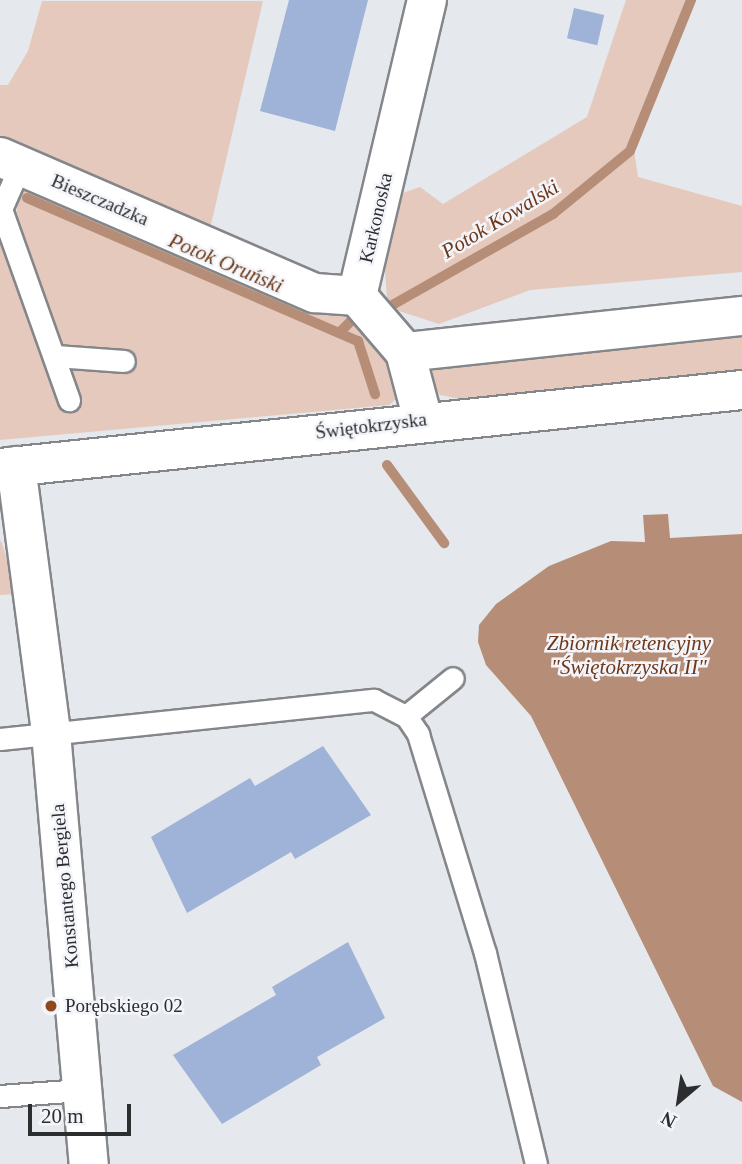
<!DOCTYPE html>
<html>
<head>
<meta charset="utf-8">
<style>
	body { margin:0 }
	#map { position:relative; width:742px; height:1164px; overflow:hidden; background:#e5e8ec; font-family:"Times New Roman",serif }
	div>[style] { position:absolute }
	.green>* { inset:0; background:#e4c9bc }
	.water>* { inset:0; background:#b68e78 }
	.stream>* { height:10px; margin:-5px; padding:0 5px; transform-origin:5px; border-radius:5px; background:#b68e78 }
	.building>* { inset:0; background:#9fb2d7; transform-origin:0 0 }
	.roads { filter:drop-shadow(2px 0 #84868a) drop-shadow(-2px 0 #84868a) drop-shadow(0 2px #84868a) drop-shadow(0 -2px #84868a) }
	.lane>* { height:21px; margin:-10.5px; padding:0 10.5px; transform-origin:10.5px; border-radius:10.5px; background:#fff }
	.street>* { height:38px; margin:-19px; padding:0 19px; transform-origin:19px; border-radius:19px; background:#fff }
	.secondary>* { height:38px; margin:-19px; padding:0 19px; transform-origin:19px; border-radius:19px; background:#fff }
	.dots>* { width:19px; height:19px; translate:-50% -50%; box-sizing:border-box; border:4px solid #f3f5fa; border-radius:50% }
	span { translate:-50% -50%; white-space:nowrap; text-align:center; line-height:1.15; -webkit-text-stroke:5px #f3f5fa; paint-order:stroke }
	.street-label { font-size:19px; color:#2c2d2e }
	.poi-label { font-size:19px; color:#2c2d2e }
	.left { translate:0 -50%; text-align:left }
	.water-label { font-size:21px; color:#6e3818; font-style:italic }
	.north { position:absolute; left:644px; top:1066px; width:70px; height:70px; -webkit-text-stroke:5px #f3f5fa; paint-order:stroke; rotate:209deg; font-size:19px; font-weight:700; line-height:28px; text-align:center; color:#2c2d2e }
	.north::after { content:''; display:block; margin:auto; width:24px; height:32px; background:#2c2d2e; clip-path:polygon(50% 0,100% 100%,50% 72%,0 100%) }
	.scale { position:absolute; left:28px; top:1104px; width:103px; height:32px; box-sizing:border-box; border:4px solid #2c2d2e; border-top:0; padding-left:9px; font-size:21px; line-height:24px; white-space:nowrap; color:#2c2d2e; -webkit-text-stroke:5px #f3f5fa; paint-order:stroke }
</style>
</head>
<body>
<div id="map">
	<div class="green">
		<div style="clip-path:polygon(626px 0,688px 0,633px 143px,638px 177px,742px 206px,742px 272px,530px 290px,439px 324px,396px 310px,387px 299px,385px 269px,403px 193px,420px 187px,443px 204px,587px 117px)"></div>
		<div style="clip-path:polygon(42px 1px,263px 1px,209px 233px,0 142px,0 85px,8px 85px,28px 51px)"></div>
		<div style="clip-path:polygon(22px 187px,346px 316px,370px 330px,382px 347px,399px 388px,397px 398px,389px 405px,0 440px,0 220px,13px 225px)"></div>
		<div style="clip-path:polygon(742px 328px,742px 372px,465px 400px,440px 395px,432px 383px,433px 368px)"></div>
		<div style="clip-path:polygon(0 540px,2px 543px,17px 594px,0 595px)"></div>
	</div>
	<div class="water">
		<div style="clip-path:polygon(668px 514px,670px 538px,742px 534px,742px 1102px,713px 1086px,531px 716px,486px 665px,478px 642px,479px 625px,496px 604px,549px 566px,611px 541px,645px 542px,643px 515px)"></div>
	</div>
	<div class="stream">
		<div style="left:27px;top:198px;width:361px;rotate:23.4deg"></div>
		<div style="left:358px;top:341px;width:56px;rotate:72.2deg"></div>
		<div style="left:387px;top:308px;width:191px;rotate:-29.5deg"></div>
		<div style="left:553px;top:214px;width:99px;rotate:-39.3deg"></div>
		<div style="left:630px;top:151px;width:163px;rotate:-68deg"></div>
		<div style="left:339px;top:333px;width:20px;rotate:-45deg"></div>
		<div style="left:387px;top:465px;width:97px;rotate:53.8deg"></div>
	</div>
	<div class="building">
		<div style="clip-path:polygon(289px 0,368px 0,335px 131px,260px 111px)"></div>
		<div style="left:574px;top:8px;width:31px;height:31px;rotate:13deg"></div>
		<div style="clip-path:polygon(323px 746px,371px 815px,295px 859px,291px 852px,187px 913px,151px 837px,250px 778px,255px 786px)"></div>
		<div style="clip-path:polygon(348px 942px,385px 1018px,317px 1057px,321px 1065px,222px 1124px,173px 1055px,276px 995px,272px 987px)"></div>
	</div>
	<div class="roads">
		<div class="lane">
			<div style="left:20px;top:166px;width:47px;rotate:113.8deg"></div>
			<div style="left:1px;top:209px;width:203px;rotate:70.4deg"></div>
			<div style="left:56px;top:356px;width:68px;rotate:4.2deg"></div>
			<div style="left:406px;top:716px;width:60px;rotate:-39deg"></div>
			<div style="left:0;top:739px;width:376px;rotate:-6deg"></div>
			<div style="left:374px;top:700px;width:36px;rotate:27deg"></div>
			<div style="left:406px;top:716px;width:22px;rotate:56deg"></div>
			<div style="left:418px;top:734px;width:229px;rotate:73deg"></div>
			<div style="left:485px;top:953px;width:217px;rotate:76.4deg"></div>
			<div style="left:0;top:1096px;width:82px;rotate:-4.2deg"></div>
		</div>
		<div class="street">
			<div style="left:0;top:157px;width:343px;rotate:23.4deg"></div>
			<div style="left:315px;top:293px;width:42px;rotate:4.1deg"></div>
			<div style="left:357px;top:296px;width:304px;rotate:-76.7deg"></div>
			<div style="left:357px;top:296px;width:74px;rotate:49.4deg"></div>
			<div style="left:405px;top:352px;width:70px;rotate:75.2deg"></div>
			<div style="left:405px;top:352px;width:339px;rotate:-6.1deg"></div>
		</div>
		<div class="secondary">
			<div style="left:16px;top:466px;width:269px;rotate:82.5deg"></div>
			<div style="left:51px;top:733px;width:433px;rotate:85deg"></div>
			<div style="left:0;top:468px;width:746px;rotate:-6deg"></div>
		</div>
	</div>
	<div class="dots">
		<div style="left:51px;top:1006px;background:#8e491f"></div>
	</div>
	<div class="street-label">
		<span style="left:100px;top:200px;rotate:23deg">Bieszczadzka</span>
		<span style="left:376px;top:218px;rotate:-77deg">Karkonoska</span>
		<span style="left:371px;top:426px;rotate:-7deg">Świętokrzyska</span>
		<span style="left:65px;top:886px;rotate:-95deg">Konstantego Bergiela</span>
	</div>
	<div class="poi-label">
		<span class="left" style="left:65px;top:1006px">Porębskiego 02</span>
	</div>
	<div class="water-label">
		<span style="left:500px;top:219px;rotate:-31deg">Potok Kowalski</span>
		<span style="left:226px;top:263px;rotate:23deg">Potok Oruński</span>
		<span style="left:629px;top:655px">Zbiornik retencyjny<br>"Świętokrzyska II"</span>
	</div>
	<div class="north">N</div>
	<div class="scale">20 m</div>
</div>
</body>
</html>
